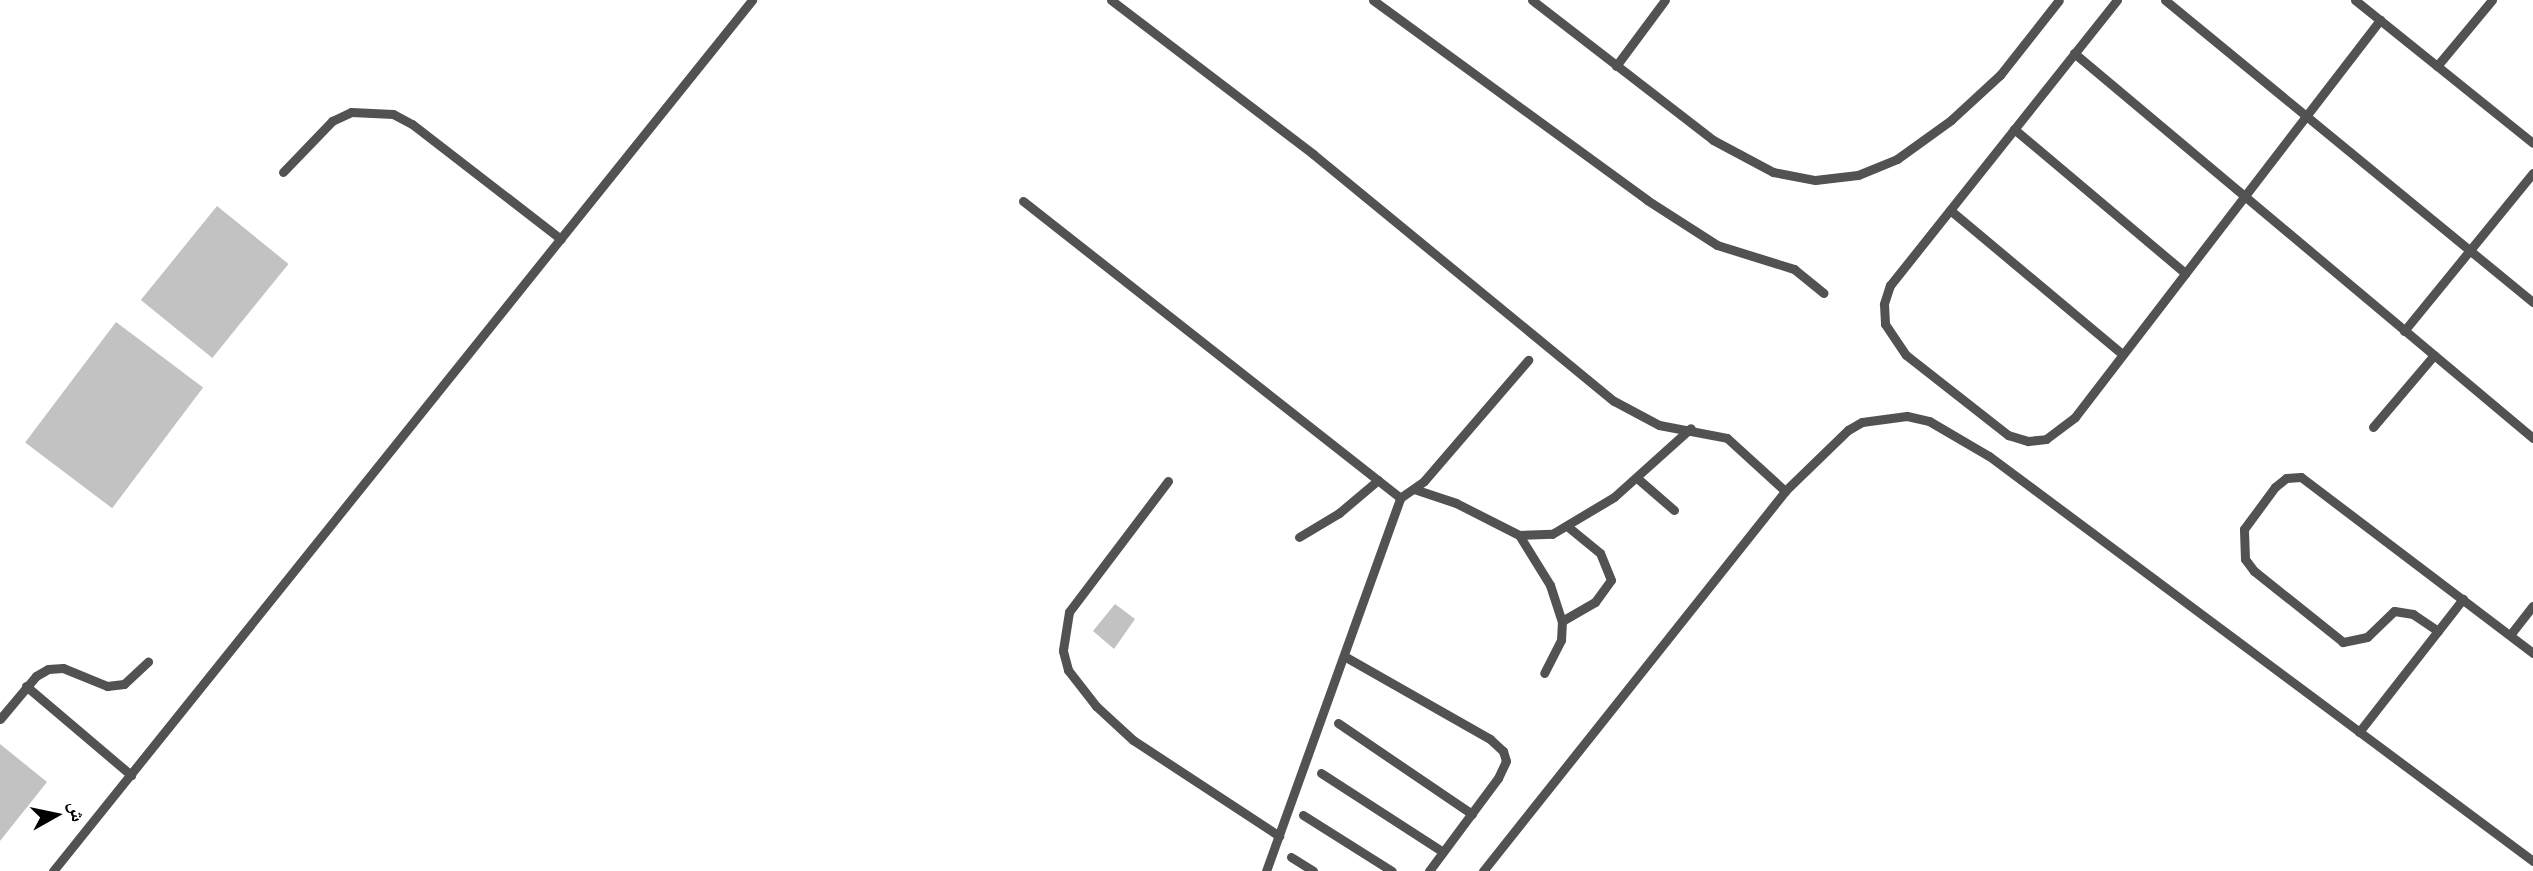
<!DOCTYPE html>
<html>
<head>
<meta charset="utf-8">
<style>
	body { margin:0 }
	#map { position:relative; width:2533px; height:871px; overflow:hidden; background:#fff; font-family:"DM Sans","Noto Naskh Arabic",sans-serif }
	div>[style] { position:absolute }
	.building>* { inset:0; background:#c2c2c2; transform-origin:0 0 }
	.lane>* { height:9px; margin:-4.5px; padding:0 4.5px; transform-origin:4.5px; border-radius:4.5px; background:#525252 }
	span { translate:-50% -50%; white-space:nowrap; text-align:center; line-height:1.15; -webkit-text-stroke:6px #fff; paint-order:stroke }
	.north { position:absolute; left:21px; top:780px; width:70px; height:70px; -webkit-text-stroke:5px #fff; paint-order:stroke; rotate:81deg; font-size:19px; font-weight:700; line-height:28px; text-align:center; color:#000 }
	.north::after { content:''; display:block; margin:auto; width:24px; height:32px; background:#000; clip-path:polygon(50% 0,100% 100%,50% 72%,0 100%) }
</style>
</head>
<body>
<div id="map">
	<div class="building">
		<div style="left:217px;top:206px;width:92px;height:121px;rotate:39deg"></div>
		<div style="left:116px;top:322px;width:109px;height:151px;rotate:37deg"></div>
		<div style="clip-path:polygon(1115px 604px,1135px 619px,1114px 649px,1093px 631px)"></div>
		<div style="clip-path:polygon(0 744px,47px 782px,0 841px)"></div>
	</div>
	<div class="lane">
		<div style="left:1111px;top:0;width:254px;rotate:37.3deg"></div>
		<div style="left:1313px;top:154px;width:389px;rotate:39.4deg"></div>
		<div style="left:1614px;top:401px;width:51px;rotate:28.1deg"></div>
		<div style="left:1659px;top:425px;width:69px;rotate:10.8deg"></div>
		<div style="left:1727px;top:438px;width:79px;rotate:42.4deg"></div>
		<div style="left:1373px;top:0;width:339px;rotate:36.1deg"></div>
		<div style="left:1647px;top:200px;width:83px;rotate:32.7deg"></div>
		<div style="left:1717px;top:245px;width:81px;rotate:17.3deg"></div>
		<div style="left:1794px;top:269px;width:38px;rotate:39deg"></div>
		<div style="left:1532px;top:0;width:229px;rotate:37.7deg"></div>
		<div style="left:1713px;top:140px;width:68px;rotate:28.1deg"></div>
		<div style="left:1773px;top:172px;width:43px;rotate:10.8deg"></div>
		<div style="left:1815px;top:180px;width:43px;rotate:-6.6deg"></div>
		<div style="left:1858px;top:175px;width:42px;rotate:-22.3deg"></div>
		<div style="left:1897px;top:159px;width:67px;rotate:-35.8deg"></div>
		<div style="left:1951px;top:120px;width:67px;rotate:-42.6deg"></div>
		<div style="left:2000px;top:75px;width:95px;rotate:-51.8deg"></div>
		<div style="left:2117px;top:0;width:364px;rotate:128.5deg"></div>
		<div style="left:1890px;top:285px;width:20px;rotate:108deg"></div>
		<div style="left:1884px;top:304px;width:20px;rotate:87deg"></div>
		<div style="left:1885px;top:324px;width:37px;rotate:56deg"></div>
		<div style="left:1906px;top:355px;width:130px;rotate:38.1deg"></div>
		<div style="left:2008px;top:435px;width:21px;rotate:17deg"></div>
		<div style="left:2028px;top:441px;width:18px;rotate:-6deg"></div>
		<div style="left:2046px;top:439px;width:36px;rotate:-37deg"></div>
		<div style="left:2075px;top:417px;width:501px;rotate:-52.47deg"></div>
		<div style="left:2165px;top:0;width:476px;rotate:39.4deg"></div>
		<div style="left:2355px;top:0;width:228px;rotate:38.8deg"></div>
		<div style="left:2074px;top:53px;width:599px;rotate:39.99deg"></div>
		<div style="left:1616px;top:66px;width:82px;rotate:-53.4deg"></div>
		<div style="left:2437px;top:66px;width:86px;rotate:-50.2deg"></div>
		<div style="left:2014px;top:129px;width:224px;rotate:40.1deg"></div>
		<div style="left:283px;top:172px;width:71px;rotate:-46.1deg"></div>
		<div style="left:332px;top:121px;width:21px;rotate:-25deg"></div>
		<div style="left:351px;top:112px;width:42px;rotate:2.7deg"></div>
		<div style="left:393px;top:114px;width:21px;rotate:28deg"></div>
		<div style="left:412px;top:124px;width:188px;rotate:37.7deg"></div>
		<div style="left:1023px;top:201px;width:480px;rotate:38.2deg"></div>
		<div style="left:1950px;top:210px;width:224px;rotate:39.9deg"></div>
		<div style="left:2404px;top:331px;width:204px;rotate:-50.8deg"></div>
		<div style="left:2373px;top:427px;width:94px;rotate:-49.7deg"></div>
		<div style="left:1637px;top:478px;width:49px;rotate:40.9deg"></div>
		<div style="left:1168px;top:481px;width:164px;rotate:127.1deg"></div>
		<div style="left:1069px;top:612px;width:39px;rotate:99deg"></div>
		<div style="left:1063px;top:651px;width:20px;rotate:75deg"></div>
		<div style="left:1068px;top:670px;width:46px;rotate:52.1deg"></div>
		<div style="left:1096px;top:706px;width:50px;rotate:42.6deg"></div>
		<div style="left:1133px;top:740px;width:175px;rotate:33.3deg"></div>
		<div style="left:1414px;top:489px;width:44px;rotate:18.4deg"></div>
		<div style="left:1456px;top:503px;width:71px;rotate:26.9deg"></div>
		<div style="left:1519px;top:535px;width:33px;rotate:-2deg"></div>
		<div style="left:1552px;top:534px;width:72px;rotate:-30.8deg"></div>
		<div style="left:1614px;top:497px;width:103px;rotate:-41.9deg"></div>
		<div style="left:1519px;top:535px;width:59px;rotate:58.2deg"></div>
		<div style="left:1550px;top:585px;width:38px;rotate:72deg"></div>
		<div style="left:1562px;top:621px;width:19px;rotate:93deg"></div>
		<div style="left:1561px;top:640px;width:37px;rotate:117deg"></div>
		<div style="left:1299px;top:537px;width:47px;rotate:-31deg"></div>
		<div style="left:1339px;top:513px;width:51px;rotate:-40.2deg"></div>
		<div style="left:1562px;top:621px;width:38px;rotate:-30deg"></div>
		<div style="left:1595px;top:602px;width:27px;rotate:-54deg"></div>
		<div style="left:1611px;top:580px;width:29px;rotate:-112deg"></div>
		<div style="left:1600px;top:553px;width:43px;rotate:-140.7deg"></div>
		<div style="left:2438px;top:631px;width:30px;rotate:-146deg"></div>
		<div style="left:2413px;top:614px;width:19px;rotate:-171deg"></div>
		<div style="left:2394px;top:611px;width:37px;rotate:136deg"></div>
		<div style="left:2367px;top:637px;width:25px;rotate:168deg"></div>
		<div style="left:2343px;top:642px;width:114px;rotate:-141.4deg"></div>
		<div style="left:2254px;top:571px;width:15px;rotate:-127deg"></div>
		<div style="left:2245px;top:559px;width:30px;rotate:-92deg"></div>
		<div style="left:2244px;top:529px;width:52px;rotate:-53.6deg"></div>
		<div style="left:2275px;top:487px;width:14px;rotate:-39deg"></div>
		<div style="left:2286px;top:478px;width:15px;rotate:-4deg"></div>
		<div style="left:2301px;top:477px;width:291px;rotate:37.2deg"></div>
		<div style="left:2510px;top:635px;width:37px;rotate:-52deg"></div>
		<div style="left:1344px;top:656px;width:168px;rotate:29.6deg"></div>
		<div style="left:1490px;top:739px;width:18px;rotate:43deg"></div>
		<div style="left:1503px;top:751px;width:10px;rotate:73deg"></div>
		<div style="left:1506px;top:761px;width:19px;rotate:115deg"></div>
		<div style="left:1498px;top:778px;width:116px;rotate:126.6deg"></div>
		<div style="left:26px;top:686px;width:138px;rotate:40.3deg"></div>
		<div style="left:0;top:719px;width:56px;rotate:-50.1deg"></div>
		<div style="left:36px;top:676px;width:14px;rotate:-30deg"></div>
		<div style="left:48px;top:669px;width:15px;rotate:-4deg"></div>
		<div style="left:63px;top:668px;width:48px;rotate:22.2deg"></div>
		<div style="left:107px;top:686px;width:17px;rotate:-7deg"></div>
		<div style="left:124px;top:684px;width:33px;rotate:-43deg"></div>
		<div style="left:1338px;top:723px;width:162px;rotate:34.2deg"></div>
		<div style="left:2359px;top:732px;width:169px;rotate:-52deg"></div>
		<div style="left:1321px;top:773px;width:145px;rotate:32.9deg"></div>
		<div style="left:1303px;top:815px;width:105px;rotate:32.2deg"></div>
		<div style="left:1291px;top:857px;width:26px;rotate:32deg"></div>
		<div style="left:53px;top:871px;width:1117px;rotate:-51.25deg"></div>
		<div style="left:1266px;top:871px;width:396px;rotate:-70.2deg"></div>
		<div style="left:1400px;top:498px;width:29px;rotate:-35deg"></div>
		<div style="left:1424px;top:481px;width:160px;rotate:-49.3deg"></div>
		<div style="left:1483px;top:871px;width:485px;rotate:-51.5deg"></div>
		<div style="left:1785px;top:491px;width:88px;rotate:-44.1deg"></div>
		<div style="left:1848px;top:430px;width:16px;rotate:-30deg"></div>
		<div style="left:1862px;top:422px;width:45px;rotate:-7.6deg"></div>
		<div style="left:1907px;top:416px;width:23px;rotate:13deg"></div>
		<div style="left:1929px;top:421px;width:69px;rotate:30.3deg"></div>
		<div style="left:1989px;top:456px;width:678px;rotate:36.67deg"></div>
	</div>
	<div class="north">ش</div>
</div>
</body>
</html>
